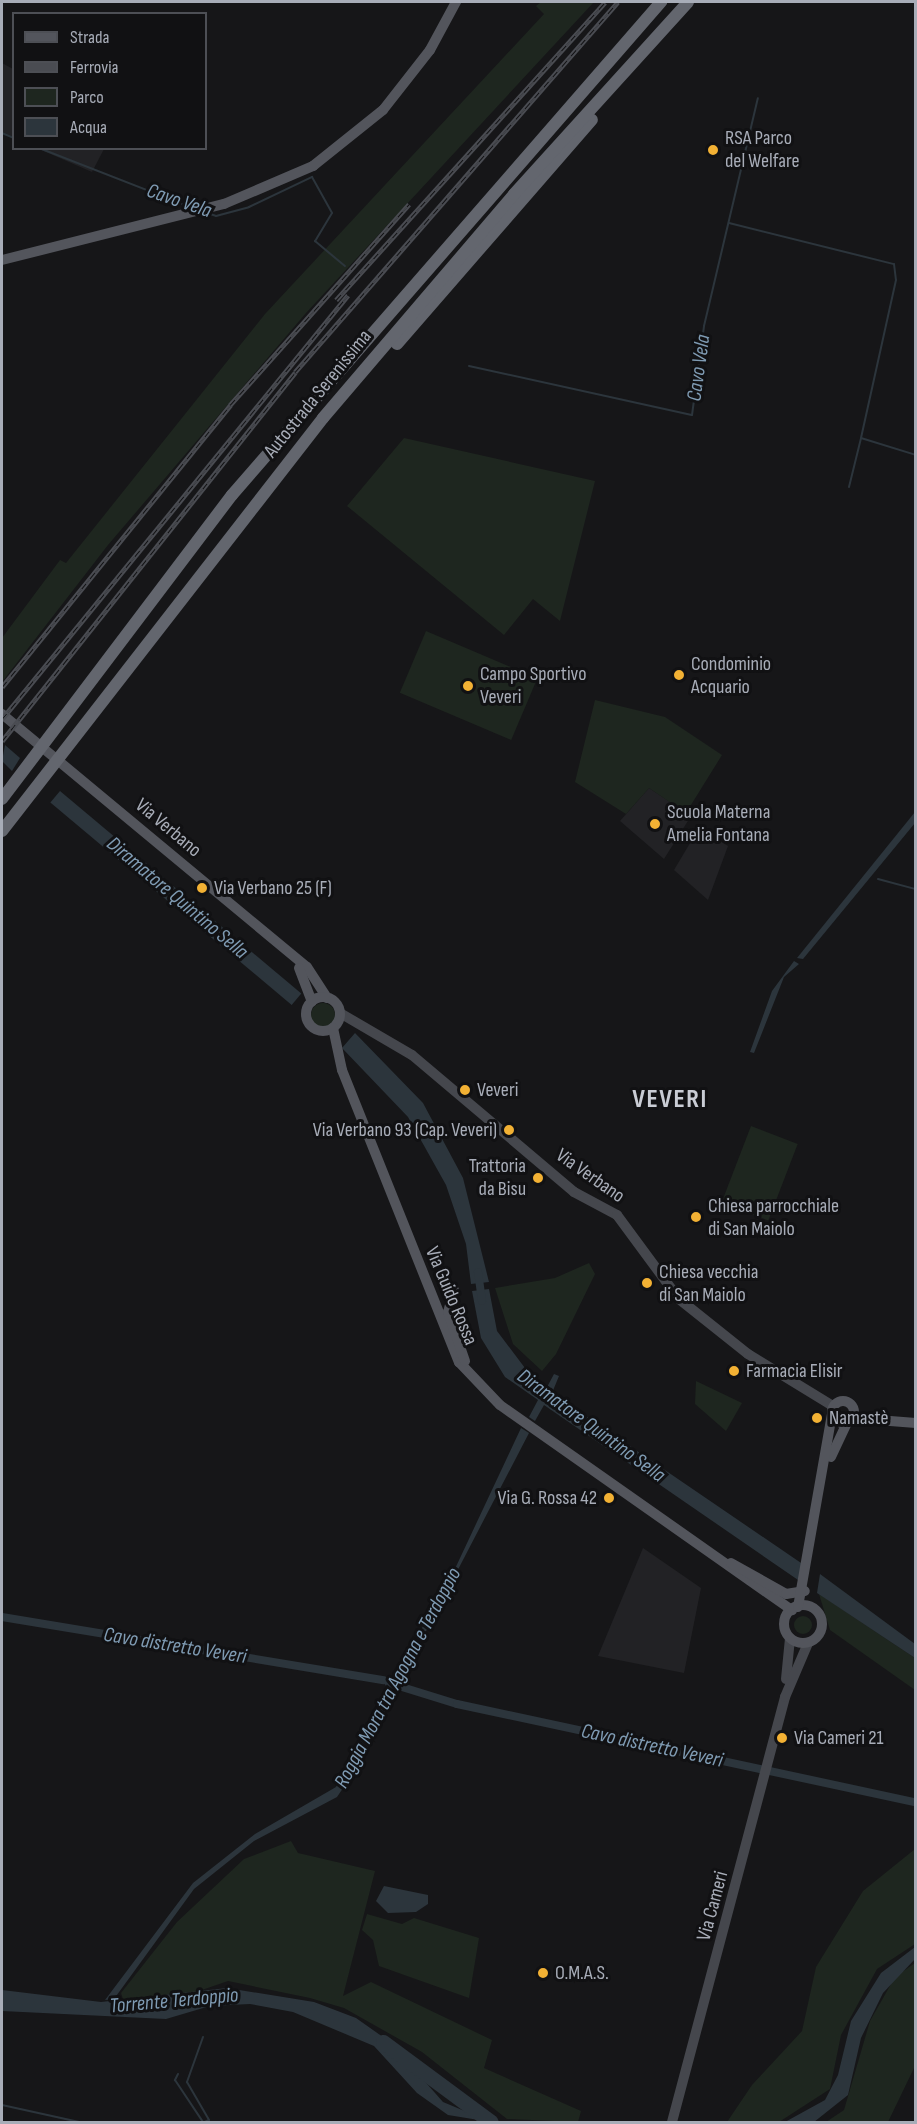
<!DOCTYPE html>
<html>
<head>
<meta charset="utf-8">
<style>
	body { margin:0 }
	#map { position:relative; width:917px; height:2124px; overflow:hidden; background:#161618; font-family:"Sofia Sans Condensed",sans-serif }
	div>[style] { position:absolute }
	.built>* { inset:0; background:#222225 }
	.green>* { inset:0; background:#1e261f; transform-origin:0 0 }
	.round { border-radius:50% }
	.water>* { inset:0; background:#2c353c; transform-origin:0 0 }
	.stream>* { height:2px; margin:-1px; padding:0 1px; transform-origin:1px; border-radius:1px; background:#2c353c }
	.canal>* { height:8px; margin:-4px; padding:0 4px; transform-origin:4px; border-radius:4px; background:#2c353c }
	.river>* { height:15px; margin:-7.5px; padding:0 7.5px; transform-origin:7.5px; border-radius:7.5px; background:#2c353c }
	.secondary>* { height:10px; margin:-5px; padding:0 5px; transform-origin:5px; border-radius:5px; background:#45474d }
	.primary>* { height:10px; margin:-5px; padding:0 5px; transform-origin:5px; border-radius:5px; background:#53555c }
	.primary>.ring { margin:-5px; padding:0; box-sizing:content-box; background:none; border:10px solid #53555c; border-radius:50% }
	.highway>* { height:12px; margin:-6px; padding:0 6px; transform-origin:6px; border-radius:6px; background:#63666e }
	.rail>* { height:4.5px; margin-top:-2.25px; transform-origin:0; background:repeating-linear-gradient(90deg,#111113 0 7px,#4a4c52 0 14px); box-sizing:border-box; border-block:2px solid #4a4c52 }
	.dots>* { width:16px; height:16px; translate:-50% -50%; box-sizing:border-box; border:3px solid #111113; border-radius:50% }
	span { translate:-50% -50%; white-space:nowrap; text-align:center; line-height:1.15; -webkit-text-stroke:6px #111113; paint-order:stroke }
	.poi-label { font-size:20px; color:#a8adb8 }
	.left { translate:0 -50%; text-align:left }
	.right { translate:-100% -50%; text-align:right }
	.street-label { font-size:20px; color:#a8adb8 }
	.water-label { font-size:21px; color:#7f9bb3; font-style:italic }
	.district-label { font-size:26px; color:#c9ccd4; font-weight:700; letter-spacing:1.5px }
	.frame { position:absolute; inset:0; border:3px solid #a8adb8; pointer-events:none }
	.legend { position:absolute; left:12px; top:12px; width:195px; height:138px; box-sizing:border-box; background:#111113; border:2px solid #4d4f55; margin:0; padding:8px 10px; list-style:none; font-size:18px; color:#a8adb8 }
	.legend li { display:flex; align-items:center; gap:12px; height:30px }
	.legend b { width:30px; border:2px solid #4d4f55 }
</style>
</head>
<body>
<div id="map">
	<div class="built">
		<div style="clip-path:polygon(2px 63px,13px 69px,13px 137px,2px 132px)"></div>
		<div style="clip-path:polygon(39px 149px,104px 148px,104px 149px,92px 172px)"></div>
		<div style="clip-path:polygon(649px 788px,691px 816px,664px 859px,620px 821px)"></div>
		<div style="clip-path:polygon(699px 828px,728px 846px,708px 900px,674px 870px)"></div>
		<div style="clip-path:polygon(643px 1548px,701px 1588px,684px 1673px,598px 1656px)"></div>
	</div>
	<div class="green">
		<div style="clip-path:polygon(541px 2px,594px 2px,306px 313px,108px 545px,2px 682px,2px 638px,60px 560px,66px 563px,265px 314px,544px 14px,536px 6px)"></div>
		<div style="clip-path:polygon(404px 438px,595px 481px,560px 621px,533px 599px,504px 635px,347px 506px)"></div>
		<div style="left:426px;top:631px;width:121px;height:67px;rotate:23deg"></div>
		<div style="clip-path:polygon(595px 700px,665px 717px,722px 755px,686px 813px,649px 788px,626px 814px,575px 782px)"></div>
		<div class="round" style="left:311px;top:1003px;width:24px;height:24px"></div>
		<div style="left:751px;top:1126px;width:50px;height:82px;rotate:21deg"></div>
		<div style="clip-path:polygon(589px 1263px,595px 1274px,556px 1354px,542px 1371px,513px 1344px,495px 1288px,555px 1278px)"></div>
		<div style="clip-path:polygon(696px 1381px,742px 1403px,726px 1431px,695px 1404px)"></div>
		<div style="clip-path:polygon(819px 1594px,915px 1658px,915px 1690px,830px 1630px)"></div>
		<div class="round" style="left:794px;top:1616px;width:18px;height:18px"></div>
		<div style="clip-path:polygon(291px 1841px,298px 1853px,375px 1871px,343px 1996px,371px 1982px,492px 2040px,484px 2068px,581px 2111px,578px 2122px,507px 2119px,422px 2052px,344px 2008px,310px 1998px,228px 1981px,196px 1992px,123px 1999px,121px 1993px,177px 1922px,244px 1859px)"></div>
		<div style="clip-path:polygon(915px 1849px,915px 1944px,877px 1969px,841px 2035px,830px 2089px,779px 2122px,727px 2122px,752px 2085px,802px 2031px,816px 1967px,863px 1891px)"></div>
		<div style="clip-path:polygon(367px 1914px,402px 1924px,414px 1918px,479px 1938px,469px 1998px,379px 1966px,373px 1940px,362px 1930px)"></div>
		<div style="clip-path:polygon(915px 1963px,915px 2066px,888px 2122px,826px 2122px,844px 2110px,870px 2021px,895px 1977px)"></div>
	</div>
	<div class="water">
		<div style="clip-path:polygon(5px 745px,20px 758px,12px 771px,2px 761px)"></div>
		<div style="left:60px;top:791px;width:315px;height:15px;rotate:40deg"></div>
		<div style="clip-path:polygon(915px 812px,915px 823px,803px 959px,797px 958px)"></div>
		<div style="clip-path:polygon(794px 961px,799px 964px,784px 977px,754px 1053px,750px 1052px,772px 991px)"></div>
		<div style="clip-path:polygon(355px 1033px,423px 1103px,463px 1178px,489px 1282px,471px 1284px,466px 1244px,446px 1185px,408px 1117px,342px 1048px)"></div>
		<div style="clip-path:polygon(489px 1289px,497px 1331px,534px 1380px,546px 1389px,554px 1374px,559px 1376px,552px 1393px,804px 1565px,801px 1582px,544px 1405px,535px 1421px,529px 1417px,538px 1400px,505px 1377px,481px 1338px,472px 1291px)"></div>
		<div style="clip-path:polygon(521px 1428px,529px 1433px,398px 1685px,392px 1681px,453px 1573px)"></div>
		<div style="clip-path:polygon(820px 1574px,915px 1644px,915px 1658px,817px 1593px)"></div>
		<div style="clip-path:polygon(389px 1686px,396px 1689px,364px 1757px,337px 1797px,254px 1841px,194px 1889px,114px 1999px,105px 2000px,193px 1883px,255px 1834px,336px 1787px)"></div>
		<div style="clip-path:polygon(384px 1886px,428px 1895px,428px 1904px,416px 1912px,388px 1913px,376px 1901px)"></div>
		<div style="clip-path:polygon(915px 1947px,915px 1959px,883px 1993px,861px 2038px,848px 2095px,814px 2122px,785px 2122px,825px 2100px,838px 2075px,851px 2021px,881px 1973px)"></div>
		<div style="clip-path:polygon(227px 1988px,314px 2002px,356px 2018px,390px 2042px,443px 2102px,491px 2122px,448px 2115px,417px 2093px,374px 2046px,293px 2012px,250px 2004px,210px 2006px,166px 2019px,2px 2011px,2px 1990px,101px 2002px)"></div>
	</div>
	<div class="stream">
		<div style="left:2px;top:133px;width:13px;rotate:23deg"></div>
		<div style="left:39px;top:148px;width:162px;rotate:21.3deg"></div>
		<div style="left:207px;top:213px;width:9px;rotate:18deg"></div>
		<div style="left:216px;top:216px;width:34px;rotate:-15deg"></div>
		<div style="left:249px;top:207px;width:70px;rotate:-25.5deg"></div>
		<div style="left:312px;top:177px;width:41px;rotate:60.9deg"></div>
		<div style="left:332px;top:213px;width:33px;rotate:121deg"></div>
		<div style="left:315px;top:241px;width:39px;rotate:40deg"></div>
		<div style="left:729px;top:223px;width:170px;rotate:14deg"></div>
		<div style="left:894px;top:264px;width:16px;rotate:83deg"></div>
		<div style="left:896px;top:280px;width:162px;rotate:102.5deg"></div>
		<div style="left:861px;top:438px;width:58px;rotate:17.2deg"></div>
		<div style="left:469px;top:366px;width:228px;rotate:12.4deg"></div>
		<div style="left:692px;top:415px;width:90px;rotate:-82.3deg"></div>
		<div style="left:704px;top:326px;width:234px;rotate:-76.7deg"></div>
		<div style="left:849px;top:487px;width:50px;rotate:-76.2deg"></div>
		<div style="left:878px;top:879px;width:39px;rotate:15deg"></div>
		<div style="left:203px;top:2037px;width:48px;rotate:109.6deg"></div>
		<div style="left:187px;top:2082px;width:44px;rotate:59.9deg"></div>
		<div style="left:209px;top:2120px;width:5px;rotate:158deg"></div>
		<div style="left:178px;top:2074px;width:7px;rotate:117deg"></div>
		<div style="left:175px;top:2080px;width:50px;rotate:56.3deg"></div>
		<div style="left:2px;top:2105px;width:79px;rotate:12.4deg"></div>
	</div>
	<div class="canal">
		<div style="left:478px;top:1272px;width:29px;rotate:82deg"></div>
		<div style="left:2px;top:1617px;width:387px;rotate:9.4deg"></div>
		<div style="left:389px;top:1683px;width:71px;rotate:17.2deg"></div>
		<div style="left:457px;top:1704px;width:469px;rotate:12.1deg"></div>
	</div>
	<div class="river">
		<div style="left:383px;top:2042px;width:134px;rotate:36.5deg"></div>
	</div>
	<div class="secondary">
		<div style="left:340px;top:1013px;width:83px;rotate:30.3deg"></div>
		<div style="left:412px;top:1055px;width:212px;rotate:40.2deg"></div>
		<div style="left:574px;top:1192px;width:49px;rotate:28.1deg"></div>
		<div style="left:617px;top:1215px;width:104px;rotate:53.6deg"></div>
		<div style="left:679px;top:1299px;width:88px;rotate:38.6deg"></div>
		<div style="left:748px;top:1354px;width:100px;rotate:31.5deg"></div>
		<div style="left:786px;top:1679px;width:41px;rotate:-84.4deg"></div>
		<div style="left:672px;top:2122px;width:440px;rotate:-75.1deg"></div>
		<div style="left:785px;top:1697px;width:59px;rotate:-66.9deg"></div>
	</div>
	<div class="primary">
		<div style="left:2px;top:260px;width:229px;rotate:-14.2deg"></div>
		<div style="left:224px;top:204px;width:97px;rotate:-23.1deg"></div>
		<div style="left:313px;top:166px;width:90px;rotate:-38.7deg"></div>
		<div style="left:383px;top:110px;width:76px;rotate:-51.9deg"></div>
		<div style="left:430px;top:50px;width:55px;rotate:-61.6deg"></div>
		<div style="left:2px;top:714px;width:396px;rotate:39.7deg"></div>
		<div style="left:307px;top:967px;width:37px;rotate:57deg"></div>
		<div style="left:299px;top:968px;width:36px;rotate:69deg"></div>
		<div class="ring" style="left:306px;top:997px;width:24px;height:24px"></div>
		<div style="left:333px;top:1028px;width:43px;rotate:77.9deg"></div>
		<div style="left:342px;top:1070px;width:315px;rotate:68.2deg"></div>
		<div style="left:459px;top:1362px;width:59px;rotate:46.4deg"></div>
		<div style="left:500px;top:1405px;width:357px;rotate:35.1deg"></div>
		<div style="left:454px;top:1290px;width:23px;rotate:105deg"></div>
		<div style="left:448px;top:1312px;width:52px;rotate:70.9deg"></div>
		<div class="ring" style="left:832px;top:1401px;width:12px;height:12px"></div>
		<div style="left:852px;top:1418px;width:64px;rotate:4.5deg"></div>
		<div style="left:831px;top:1457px;width:38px;rotate:-65deg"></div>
		<div style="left:731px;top:1563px;width:63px;rotate:29.4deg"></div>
		<div style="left:786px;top:1594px;width:19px;rotate:-9deg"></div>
		<div class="ring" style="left:784px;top:1605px;width:28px;height:28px"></div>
		<div style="left:798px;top:1607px;width:195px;rotate:-80deg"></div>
	</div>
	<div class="highway">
		<div style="left:397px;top:344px;width:297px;rotate:-49deg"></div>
		<div style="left:2px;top:799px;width:381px;rotate:-52.9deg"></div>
		<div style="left:232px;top:495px;width:654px;rotate:-48.97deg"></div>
		<div style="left:2px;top:831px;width:523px;rotate:-52.14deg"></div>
		<div style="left:323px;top:418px;width:294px;rotate:-49.5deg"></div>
		<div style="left:514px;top:194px;width:259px;rotate:-47.8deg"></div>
	</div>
	<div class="rail">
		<div style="left:336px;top:300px;width:401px;rotate:-47.9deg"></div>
		<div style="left:2px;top:687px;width:363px;rotate:-51deg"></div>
		<div style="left:230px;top:405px;width:269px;rotate:-48.3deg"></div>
		<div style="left:2px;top:719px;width:547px;rotate:-50.78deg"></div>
		<div style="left:2px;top:741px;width:471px;rotate:-51.5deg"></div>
		<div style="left:295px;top:372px;width:491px;rotate:-48.9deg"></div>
	</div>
	<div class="dots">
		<div style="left:713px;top:150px;background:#f2b134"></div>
		<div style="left:679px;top:675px;background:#f2b134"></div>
		<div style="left:468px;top:686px;background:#f2b134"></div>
		<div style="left:655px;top:824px;background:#f2b134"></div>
		<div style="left:202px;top:888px;background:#f2b134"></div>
		<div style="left:465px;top:1090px;background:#f2b134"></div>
		<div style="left:509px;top:1130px;background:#f2b134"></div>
		<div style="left:538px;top:1178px;background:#f2b134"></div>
		<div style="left:696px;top:1217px;background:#f2b134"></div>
		<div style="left:647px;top:1283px;background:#f2b134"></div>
		<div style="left:734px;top:1371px;background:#f2b134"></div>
		<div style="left:817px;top:1418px;background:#f2b134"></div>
		<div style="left:609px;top:1498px;background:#f2b134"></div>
		<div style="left:782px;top:1738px;background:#f2b134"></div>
		<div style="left:543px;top:1973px;background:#f2b134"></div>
	</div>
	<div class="poi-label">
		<span class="left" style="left:725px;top:150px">RSA Parco<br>del Welfare</span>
		<span class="left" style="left:691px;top:676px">Condominio<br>Acquario</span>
		<span class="left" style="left:480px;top:686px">Campo Sportivo<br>Veveri</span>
		<span class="left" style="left:667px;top:824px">Scuola Materna<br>Amelia Fontana</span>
		<span class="left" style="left:214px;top:888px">Via Verbano 25 (F)</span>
		<span class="left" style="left:477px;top:1090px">Veveri</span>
		<span class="right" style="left:497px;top:1130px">Via Verbano 93 (Cap. Veveri)</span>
		<span class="right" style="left:526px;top:1178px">Trattoria<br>da Bisu</span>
		<span class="left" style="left:708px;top:1218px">Chiesa parrocchiale<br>di San Maiolo</span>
		<span class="left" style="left:659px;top:1284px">Chiesa vecchia<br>di San Maiolo</span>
		<span class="left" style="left:746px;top:1371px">Farmacia Elisir</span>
		<span class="left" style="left:829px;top:1418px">Namastè</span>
		<span class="right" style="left:597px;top:1498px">Via G. Rossa 42</span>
		<span class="left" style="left:794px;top:1738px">Via Cameri 21</span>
		<span class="left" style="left:555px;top:1973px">O.M.A.S.</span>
	</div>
	<div class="street-label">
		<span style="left:318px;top:394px;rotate:-51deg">Autostrada Serenissima</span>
		<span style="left:168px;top:828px;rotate:40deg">Via Verbano</span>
		<span style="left:590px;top:1176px;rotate:35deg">Via Verbano</span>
		<span style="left:451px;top:1296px;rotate:67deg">Via Guido Rossa</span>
		<span style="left:713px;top:1906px;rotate:-75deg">Via Cameri</span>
	</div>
	<div class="water-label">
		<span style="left:179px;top:201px;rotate:19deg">Cavo Vela</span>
		<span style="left:699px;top:368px;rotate:-82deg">Cavo Vela</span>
		<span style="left:177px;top:898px;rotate:40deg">Diramatore Quintino Sella</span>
		<span style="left:591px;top:1426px;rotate:36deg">Diramatore Quintino Sella</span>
		<span style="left:175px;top:1646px;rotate:9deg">Cavo distretto Veveri</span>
		<span style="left:398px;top:1678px;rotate:-62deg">Roggia Mora tra Agogna e Terdoppio</span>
		<span style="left:652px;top:1746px;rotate:12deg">Cavo distretto Veveri</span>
		<span style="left:174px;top:2001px;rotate:-5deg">Torrente Terdoppio</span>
	</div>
	<div class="district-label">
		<span style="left:670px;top:1100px">VEVERI</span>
	</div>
	<div class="frame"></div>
	<ul class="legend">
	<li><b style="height:8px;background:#53555c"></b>Strada</li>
	<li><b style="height:8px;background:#4a4c52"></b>Ferrovia</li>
	<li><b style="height:16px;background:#1e261f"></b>Parco</li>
	<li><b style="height:16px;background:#2c353c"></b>Acqua</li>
	</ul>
</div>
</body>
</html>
